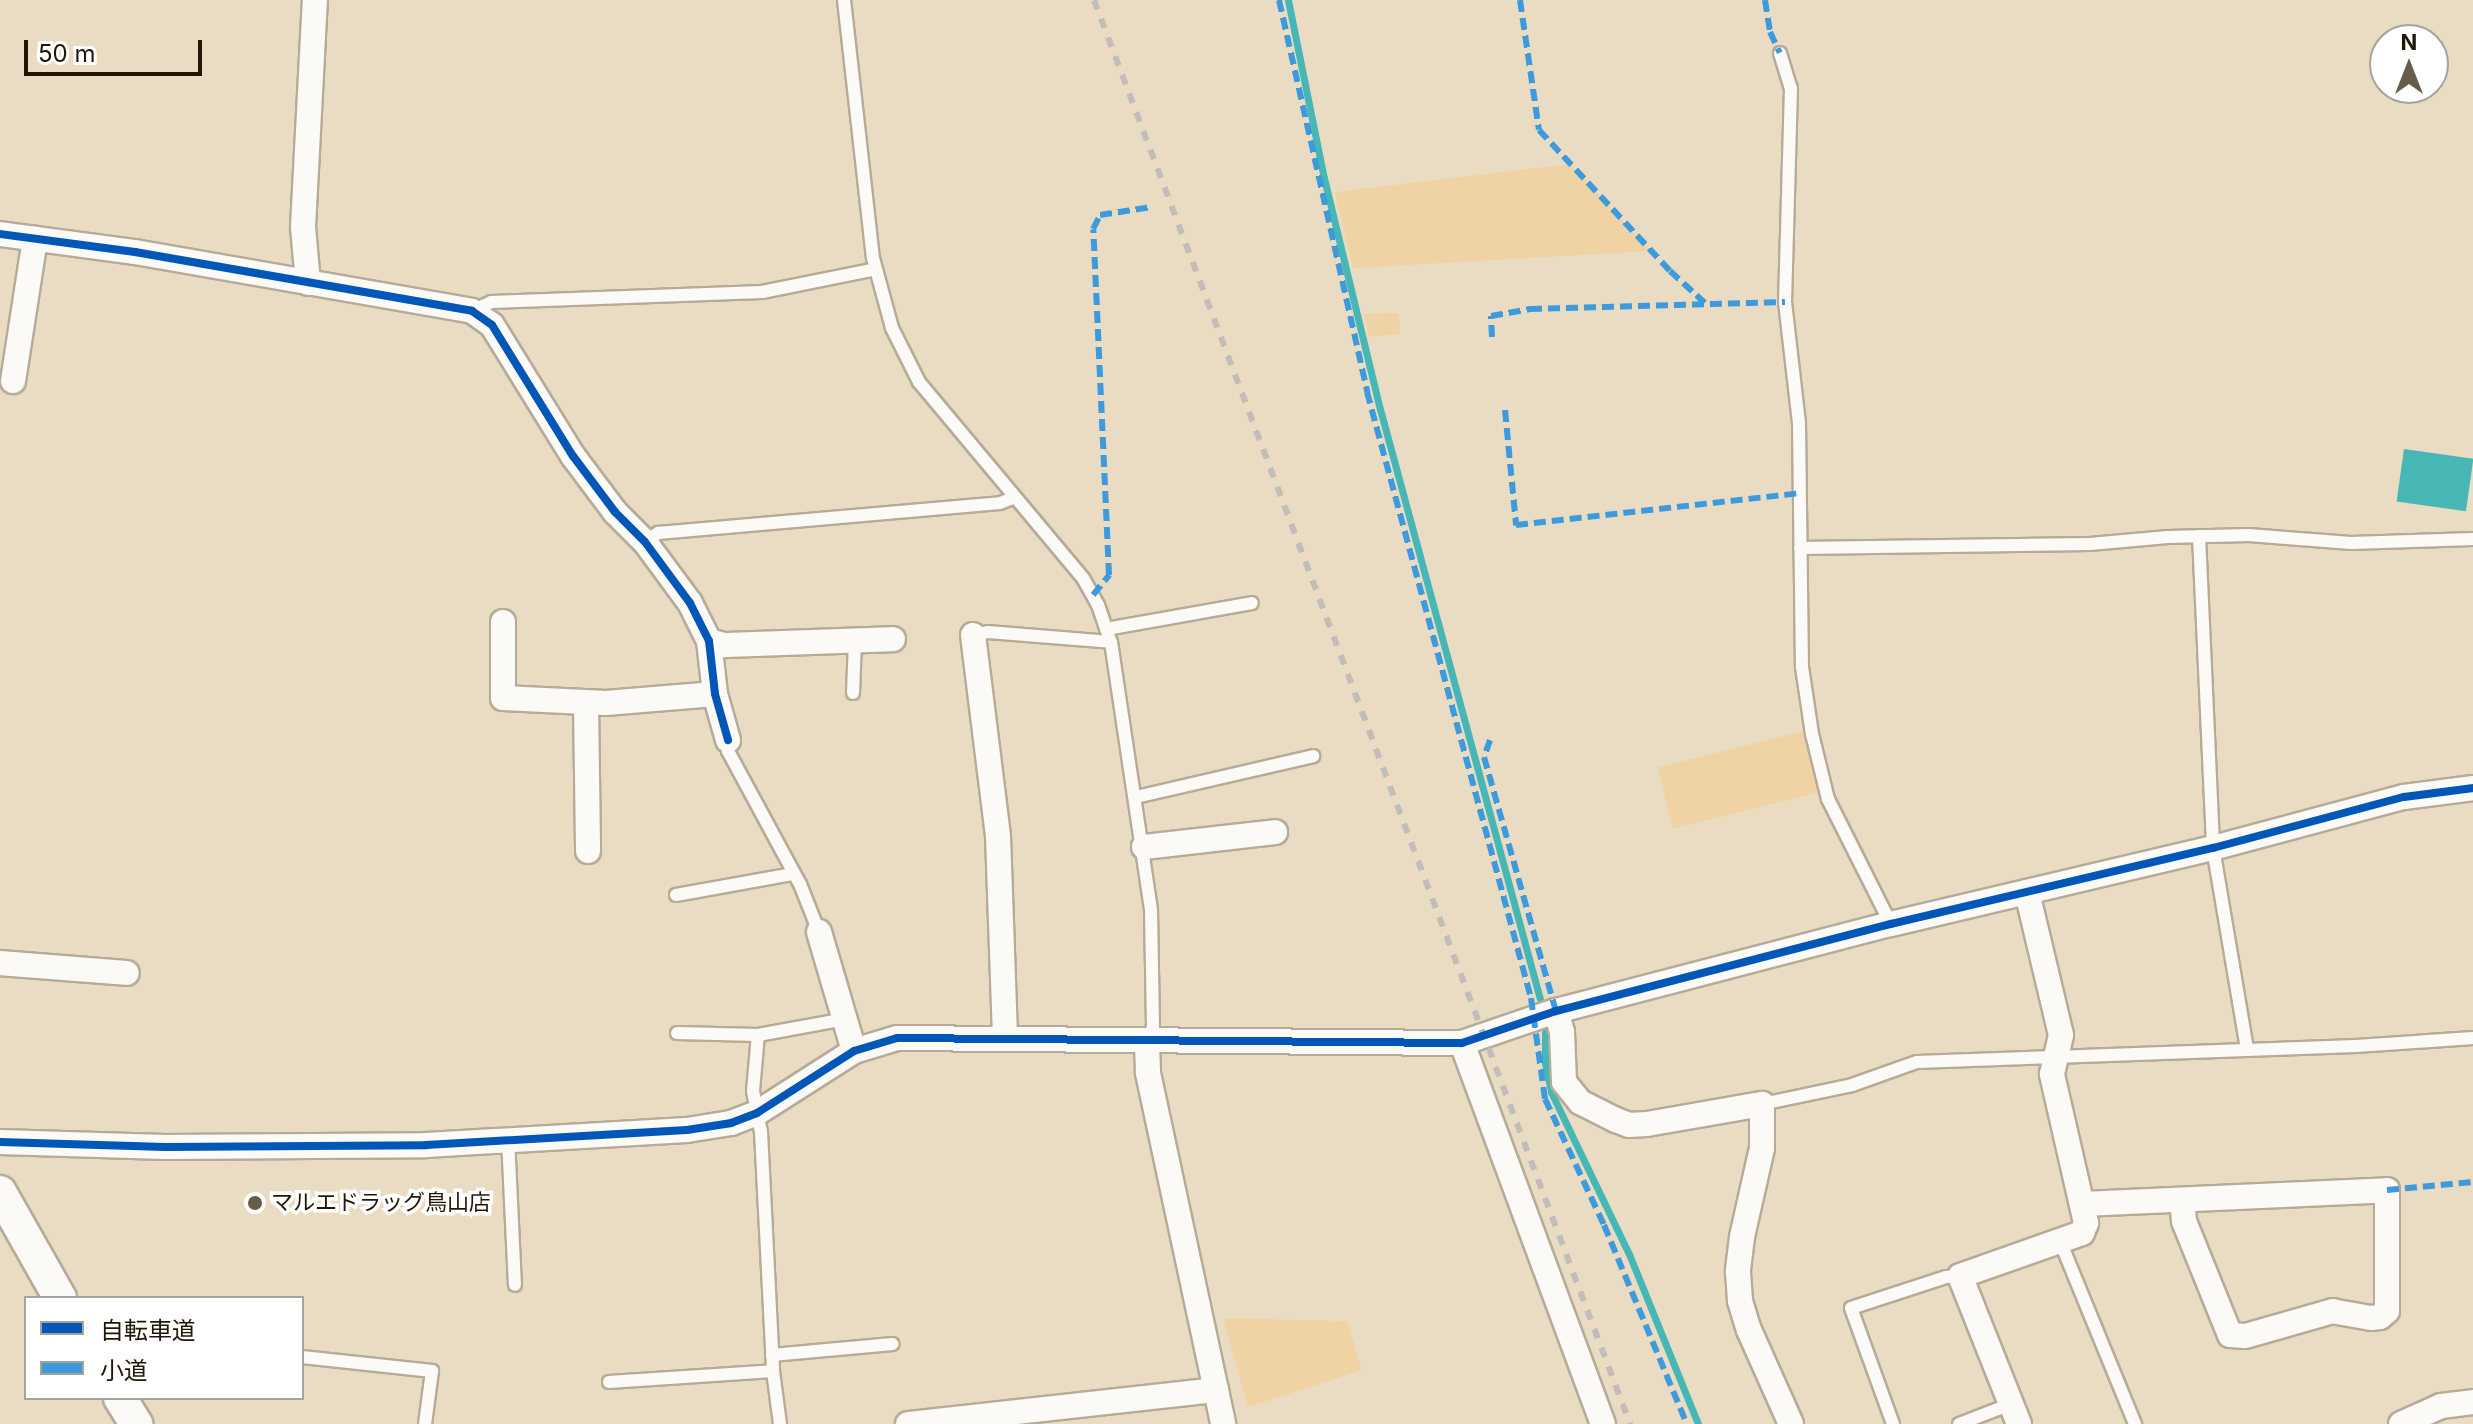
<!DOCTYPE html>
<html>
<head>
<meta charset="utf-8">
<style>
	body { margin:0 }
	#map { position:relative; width:2473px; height:1424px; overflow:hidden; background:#eadbc3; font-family:Inter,"Noto Sans JP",sans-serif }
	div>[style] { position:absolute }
	.green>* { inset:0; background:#f0d3a4; transform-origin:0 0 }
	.water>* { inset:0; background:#46b7b4; transform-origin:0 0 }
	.stream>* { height:7px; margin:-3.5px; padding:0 3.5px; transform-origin:3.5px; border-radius:3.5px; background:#46b7b4 }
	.roads { filter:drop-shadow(2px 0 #b6ab98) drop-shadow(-2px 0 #b6ab98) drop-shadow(0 2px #b6ab98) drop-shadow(0 -2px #b6ab98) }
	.service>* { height:12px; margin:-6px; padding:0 6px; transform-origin:6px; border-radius:6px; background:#fcfaf6 }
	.minor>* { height:24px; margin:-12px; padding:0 12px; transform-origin:12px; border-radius:12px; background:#fcfaf6 }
	.tertiary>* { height:32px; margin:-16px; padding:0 16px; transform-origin:16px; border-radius:16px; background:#fcfaf6 }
	.rail>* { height:6px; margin-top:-3px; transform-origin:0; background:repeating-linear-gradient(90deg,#c1bdb7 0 10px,transparent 0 20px) }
	.quiet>* { height:6px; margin-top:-3px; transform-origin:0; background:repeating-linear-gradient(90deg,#3c9add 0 12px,transparent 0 18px) }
	.cycleway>* { height:8px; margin:-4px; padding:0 4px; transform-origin:4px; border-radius:4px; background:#0057b8 }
	.dots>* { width:22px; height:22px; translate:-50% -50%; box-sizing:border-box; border:4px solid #fff; border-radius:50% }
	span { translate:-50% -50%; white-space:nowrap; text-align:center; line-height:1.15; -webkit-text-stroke:7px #fff; paint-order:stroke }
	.poi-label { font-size:22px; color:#201707 }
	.left { translate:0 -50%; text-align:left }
	.legend { position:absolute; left:24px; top:1296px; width:280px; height:104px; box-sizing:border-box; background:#fff; border:2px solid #a6a29c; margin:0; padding:10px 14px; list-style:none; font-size:24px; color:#201707 }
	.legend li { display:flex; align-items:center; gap:16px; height:40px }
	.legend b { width:40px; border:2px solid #a6a29c }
	.north { position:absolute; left:2369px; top:24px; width:80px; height:80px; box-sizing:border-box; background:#fff; border:2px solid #a6a29c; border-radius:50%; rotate:0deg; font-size:22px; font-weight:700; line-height:32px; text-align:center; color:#201707 }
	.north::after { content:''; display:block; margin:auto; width:28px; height:36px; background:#675c49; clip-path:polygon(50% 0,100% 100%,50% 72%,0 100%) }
	.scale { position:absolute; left:24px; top:40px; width:178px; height:36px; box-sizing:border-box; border:4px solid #201707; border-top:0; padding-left:10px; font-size:24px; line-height:28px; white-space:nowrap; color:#201707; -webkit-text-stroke:6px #fff; paint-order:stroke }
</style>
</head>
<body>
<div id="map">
	<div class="green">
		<div style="clip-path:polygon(1571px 164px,1651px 251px,1353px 268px,1335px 192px)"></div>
		<div style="clip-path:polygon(1399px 313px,1400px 334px,1369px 337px,1364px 314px)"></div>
		<div style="left:1804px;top:731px;width:63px;height:151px;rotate:76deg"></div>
		<div style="clip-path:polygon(1223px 1318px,1347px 1321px,1362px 1370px,1248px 1407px)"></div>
	</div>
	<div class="water">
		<div style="left:2404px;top:449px;width:70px;height:53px;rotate:8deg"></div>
	</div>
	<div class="stream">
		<div style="left:1288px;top:0;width:182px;rotate:78.6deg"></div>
		<div style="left:1324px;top:178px;width:238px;rotate:76.4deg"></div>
		<div style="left:1380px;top:409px;width:611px;rotate:74.83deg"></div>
		<div style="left:1545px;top:1032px;width:31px;rotate:90deg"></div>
		<div style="left:1545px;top:1063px;width:30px;rotate:78deg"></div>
		<div style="left:1551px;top:1092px;width:180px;rotate:64.3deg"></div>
		<div style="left:1629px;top:1254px;width:183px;rotate:67.9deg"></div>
	</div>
	<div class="roads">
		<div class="service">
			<div style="left:844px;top:0;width:260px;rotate:83.6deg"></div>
			<div style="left:873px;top:258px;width:73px;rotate:74.8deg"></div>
			<div style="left:892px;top:328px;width:60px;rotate:63.4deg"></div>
			<div style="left:919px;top:382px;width:256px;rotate:50.1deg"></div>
			<div style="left:1083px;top:578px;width:31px;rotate:61deg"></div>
			<div style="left:1098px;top:605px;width:39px;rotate:71deg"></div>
			<div style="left:1111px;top:642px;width:272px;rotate:81.5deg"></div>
			<div style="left:1151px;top:911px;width:116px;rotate:89deg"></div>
			<div style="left:1153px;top:1027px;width:17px;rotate:111deg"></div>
			<div style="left:1780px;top:53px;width:37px;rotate:73deg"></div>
			<div style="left:1791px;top:88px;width:214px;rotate:91.6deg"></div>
			<div style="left:1785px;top:302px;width:122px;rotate:83.4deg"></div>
			<div style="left:1799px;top:423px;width:244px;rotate:89.3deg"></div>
			<div style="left:1802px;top:667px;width:68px;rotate:81.5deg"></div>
			<div style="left:1812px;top:734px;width:67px;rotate:76.2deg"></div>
			<div style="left:1828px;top:799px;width:140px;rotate:63.3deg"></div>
			<div style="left:472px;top:311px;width:21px;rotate:-25deg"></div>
			<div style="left:491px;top:302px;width:271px;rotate:-2.1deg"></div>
			<div style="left:762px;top:292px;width:116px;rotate:-11.4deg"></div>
			<div style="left:2199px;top:536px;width:312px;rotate:87.4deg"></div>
			<div style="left:2213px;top:848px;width:204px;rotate:80.4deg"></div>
			<div style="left:645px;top:542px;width:16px;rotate:-35deg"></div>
			<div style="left:658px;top:533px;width:343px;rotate:-5deg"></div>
			<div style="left:1000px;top:503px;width:14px;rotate:-21deg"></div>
			<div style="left:1800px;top:548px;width:290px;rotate:-0.8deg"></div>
			<div style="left:2090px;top:544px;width:78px;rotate:-5.1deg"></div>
			<div style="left:2168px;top:537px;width:81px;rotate:-1.4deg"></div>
			<div style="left:2249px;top:535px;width:102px;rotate:4.5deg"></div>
			<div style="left:2351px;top:543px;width:122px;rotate:-1.9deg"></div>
			<div style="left:1106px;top:629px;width:148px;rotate:-10.1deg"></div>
			<div style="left:973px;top:635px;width:15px;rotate:-11deg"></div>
			<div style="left:988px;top:632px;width:123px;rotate:4.6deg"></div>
			<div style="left:853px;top:693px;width:51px;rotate:-87.8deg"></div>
			<div style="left:728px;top:740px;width:11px;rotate:90deg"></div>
			<div style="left:728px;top:751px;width:151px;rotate:61.6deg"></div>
			<div style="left:800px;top:884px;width:52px;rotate:68.4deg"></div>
			<div style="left:1136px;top:797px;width:182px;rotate:-13deg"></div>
			<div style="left:676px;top:895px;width:119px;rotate:-10.2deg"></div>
			<div style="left:677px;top:1033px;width:81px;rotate:1.4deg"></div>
			<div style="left:758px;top:1035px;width:88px;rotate:-10.4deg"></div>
			<div style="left:758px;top:1035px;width:56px;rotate:95.1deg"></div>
			<div style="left:753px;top:1091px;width:42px;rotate:79deg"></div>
			<div style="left:761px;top:1132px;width:239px;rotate:87.1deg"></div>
			<div style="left:773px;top:1371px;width:53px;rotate:82.5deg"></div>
			<div style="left:1762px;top:1104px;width:92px;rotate:-11.9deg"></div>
			<div style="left:1852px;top:1085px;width:69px;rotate:-19.5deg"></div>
			<div style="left:1917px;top:1062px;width:439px;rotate:-2.1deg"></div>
			<div style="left:2356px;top:1046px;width:117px;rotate:-3.9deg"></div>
			<div style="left:508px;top:1138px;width:147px;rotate:87.3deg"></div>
			<div style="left:2060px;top:1241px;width:198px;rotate:67.7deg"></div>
			<div style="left:772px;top:1355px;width:121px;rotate:-5.2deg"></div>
			<div style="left:302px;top:1357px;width:131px;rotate:6.1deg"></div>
			<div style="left:432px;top:1371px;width:53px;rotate:97.5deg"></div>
			<div style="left:609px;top:1382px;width:164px;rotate:-3.8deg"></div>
			<div style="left:1893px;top:1424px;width:123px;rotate:-109.9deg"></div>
			<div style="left:1851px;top:1308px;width:100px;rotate:-18.1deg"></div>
			<div style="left:1946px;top:1277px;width:14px;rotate:-4deg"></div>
			<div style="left:1959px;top:1424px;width:56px;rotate:-21deg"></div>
		</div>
		<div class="minor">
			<div style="left:0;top:234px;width:136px;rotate:7.6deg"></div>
			<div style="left:135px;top:252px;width:342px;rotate:9.9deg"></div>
			<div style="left:472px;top:311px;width:24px;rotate:35deg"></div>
			<div style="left:492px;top:325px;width:154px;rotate:58.3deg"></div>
			<div style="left:573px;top:456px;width:70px;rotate:53.1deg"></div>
			<div style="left:615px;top:512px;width:42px;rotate:45deg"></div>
			<div style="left:645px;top:542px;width:76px;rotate:53.6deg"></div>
			<div style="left:690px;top:603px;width:42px;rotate:63.4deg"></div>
			<div style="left:709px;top:641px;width:53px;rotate:83.5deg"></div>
			<div style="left:715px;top:694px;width:48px;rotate:74.2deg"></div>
			<div style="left:308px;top:283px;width:56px;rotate:-95.1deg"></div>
			<div style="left:303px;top:227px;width:227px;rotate:-87deg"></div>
			<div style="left:13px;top:381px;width:144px;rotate:-81.2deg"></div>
			<div style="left:503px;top:622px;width:76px;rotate:90deg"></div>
			<div style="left:503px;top:698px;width:103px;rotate:2.8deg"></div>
			<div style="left:606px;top:703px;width:109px;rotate:-4.7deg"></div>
			<div style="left:973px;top:635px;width:203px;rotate:82.9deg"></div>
			<div style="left:998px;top:836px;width:203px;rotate:88deg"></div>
			<div style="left:709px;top:641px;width:16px;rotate:15deg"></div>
			<div style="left:724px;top:645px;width:169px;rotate:-2deg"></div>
			<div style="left:586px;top:703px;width:148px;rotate:89.2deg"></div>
			<div style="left:1144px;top:847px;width:132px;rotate:-6.5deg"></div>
			<div style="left:819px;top:932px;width:124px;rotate:73.6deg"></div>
			<div style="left:0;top:963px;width:127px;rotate:4.5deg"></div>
			<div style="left:1556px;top:1011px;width:22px;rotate:74deg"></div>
			<div style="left:1562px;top:1032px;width:50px;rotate:87.7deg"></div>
			<div style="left:1564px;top:1082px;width:26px;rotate:51deg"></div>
			<div style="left:1580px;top:1102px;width:40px;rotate:26.6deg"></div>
			<div style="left:1616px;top:1120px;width:14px;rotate:21deg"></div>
			<div style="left:1629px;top:1125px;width:18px;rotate:-3deg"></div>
			<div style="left:1647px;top:1124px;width:117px;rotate:-9.9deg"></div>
			<div style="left:1762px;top:1104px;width:44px;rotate:90deg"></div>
			<div style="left:1762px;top:1148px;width:91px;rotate:102.7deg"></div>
			<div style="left:1742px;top:1237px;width:35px;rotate:97deg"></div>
			<div style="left:1738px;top:1272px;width:29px;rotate:86deg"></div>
			<div style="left:1740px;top:1301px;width:30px;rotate:73deg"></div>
			<div style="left:1749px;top:1330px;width:103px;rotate:65.9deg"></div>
			<div style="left:1147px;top:1043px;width:30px;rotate:88deg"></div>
			<div style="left:1148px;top:1073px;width:359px;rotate:77.9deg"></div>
			<div style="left:1462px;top:1043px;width:406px;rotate:69.7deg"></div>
			<div style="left:0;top:1142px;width:165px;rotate:1.7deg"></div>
			<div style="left:165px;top:1147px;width:261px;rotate:-0.4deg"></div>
			<div style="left:426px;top:1145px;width:261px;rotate:-3.3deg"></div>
			<div style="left:687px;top:1130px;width:45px;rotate:-9deg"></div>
			<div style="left:731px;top:1123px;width:28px;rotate:-21deg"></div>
			<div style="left:757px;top:1113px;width:115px;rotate:-32.6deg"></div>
			<div style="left:854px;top:1051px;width:45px;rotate:-16.8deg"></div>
			<div style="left:897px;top:1038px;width:565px;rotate:0.51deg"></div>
			<div style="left:1462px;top:1043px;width:99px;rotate:-18.8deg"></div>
			<div style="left:1556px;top:1011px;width:346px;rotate:-14.6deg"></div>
			<div style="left:1891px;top:924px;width:331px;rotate:-13.3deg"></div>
			<div style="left:2213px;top:848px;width:198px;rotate:-15deg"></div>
			<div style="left:2404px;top:797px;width:70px;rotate:-7.4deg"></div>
			<div style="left:2084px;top:1204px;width:303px;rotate:-2.6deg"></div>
			<div style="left:2387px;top:1190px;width:121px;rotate:90deg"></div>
			<div style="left:2387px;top:1311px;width:9px;rotate:139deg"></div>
			<div style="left:2380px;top:1317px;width:9px;rotate:174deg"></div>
			<div style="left:2371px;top:1318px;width:39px;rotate:-170deg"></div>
			<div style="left:2333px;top:1311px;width:91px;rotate:164.1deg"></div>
			<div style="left:2245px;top:1336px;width:15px;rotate:-176deg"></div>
			<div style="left:2230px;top:1335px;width:123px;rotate:-112deg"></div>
			<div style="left:2184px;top:1221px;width:21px;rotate:-95deg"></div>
			<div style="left:908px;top:1424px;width:310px;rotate:-6.3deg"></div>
			<div style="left:2019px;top:1424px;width:159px;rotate:-111.7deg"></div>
			<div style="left:1960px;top:1276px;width:129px;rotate:-19.4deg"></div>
			<div style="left:2082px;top:1233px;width:11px;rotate:-68deg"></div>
			<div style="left:2086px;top:1223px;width:153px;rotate:-102.9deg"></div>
			<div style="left:2052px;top:1074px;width:40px;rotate:-77deg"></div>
			<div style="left:2061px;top:1035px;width:147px;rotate:-103.4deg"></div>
			<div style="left:2401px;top:1424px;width:44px;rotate:-24.2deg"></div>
			<div style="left:2441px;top:1406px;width:32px;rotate:-7deg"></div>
		</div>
		<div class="tertiary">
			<div style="left:0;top:1192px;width:122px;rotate:60.5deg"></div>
			<div style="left:120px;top:1398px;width:31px;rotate:58deg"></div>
		</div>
	</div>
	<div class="rail">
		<div style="left:1094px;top:0;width:1522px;rotate:69.37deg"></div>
	</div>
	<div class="quiet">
		<div style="left:1279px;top:0;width:402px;rotate:77.3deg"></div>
		<div style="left:1367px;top:392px;width:628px;rotate:74.86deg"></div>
		<div style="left:1531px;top:998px;width:102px;rotate:82.1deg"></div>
		<div style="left:1545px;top:1099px;width:139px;rotate:64.9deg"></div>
		<div style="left:1604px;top:1225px;width:216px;rotate:67.4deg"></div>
		<div style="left:1520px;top:0;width:131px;rotate:81.7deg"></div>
		<div style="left:1539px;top:130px;width:192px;rotate:47.1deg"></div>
		<div style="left:1670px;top:271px;width:47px;rotate:42.4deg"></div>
		<div style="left:1765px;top:0;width:32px;rotate:81deg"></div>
		<div style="left:1770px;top:32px;width:23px;rotate:65deg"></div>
		<div style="left:1492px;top:337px;width:21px;rotate:-93deg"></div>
		<div style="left:1491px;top:316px;width:40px;rotate:-10deg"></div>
		<div style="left:1530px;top:309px;width:255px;rotate:-1.6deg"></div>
		<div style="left:1505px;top:410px;width:116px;rotate:84.5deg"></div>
		<div style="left:1516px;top:525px;width:286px;rotate:-6.4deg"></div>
		<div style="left:1093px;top:595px;width:26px;rotate:-51deg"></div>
		<div style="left:1109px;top:575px;width:346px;rotate:-92.6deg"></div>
		<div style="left:1093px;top:229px;width:16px;rotate:-63deg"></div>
		<div style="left:1100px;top:215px;width:52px;rotate:-8.9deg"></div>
		<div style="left:1490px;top:740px;width:18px;rotate:109deg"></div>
		<div style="left:1484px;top:757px;width:264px;rotate:74.2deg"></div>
		<div style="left:2387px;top:1190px;width:86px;rotate:-5.3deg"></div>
	</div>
	<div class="cycleway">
		<div style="left:0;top:234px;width:136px;rotate:7.6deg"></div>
		<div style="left:135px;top:252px;width:342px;rotate:9.9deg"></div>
		<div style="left:472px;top:311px;width:24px;rotate:35deg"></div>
		<div style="left:492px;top:325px;width:154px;rotate:58.3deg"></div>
		<div style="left:573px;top:456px;width:70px;rotate:53.1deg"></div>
		<div style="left:615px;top:512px;width:42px;rotate:45deg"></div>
		<div style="left:645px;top:542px;width:76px;rotate:53.6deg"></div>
		<div style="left:690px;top:603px;width:42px;rotate:63.4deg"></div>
		<div style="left:709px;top:641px;width:53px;rotate:83.5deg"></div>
		<div style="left:715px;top:694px;width:48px;rotate:74.2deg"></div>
		<div style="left:0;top:1142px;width:165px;rotate:1.7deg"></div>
		<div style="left:165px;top:1147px;width:261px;rotate:-0.4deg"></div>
		<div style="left:426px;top:1145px;width:261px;rotate:-3.3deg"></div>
		<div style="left:687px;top:1130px;width:45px;rotate:-9deg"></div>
		<div style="left:731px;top:1123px;width:28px;rotate:-21deg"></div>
		<div style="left:757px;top:1113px;width:115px;rotate:-32.6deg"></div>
		<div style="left:854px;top:1051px;width:45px;rotate:-16.8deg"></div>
		<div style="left:897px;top:1038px;width:565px;rotate:0.51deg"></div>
		<div style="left:1462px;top:1043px;width:99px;rotate:-18.8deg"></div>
		<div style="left:1556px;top:1011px;width:346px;rotate:-14.6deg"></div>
		<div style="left:1891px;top:924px;width:331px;rotate:-13.3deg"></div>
		<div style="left:2213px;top:848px;width:198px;rotate:-15deg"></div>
		<div style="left:2404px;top:797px;width:70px;rotate:-7.4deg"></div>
	</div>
	<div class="dots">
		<div style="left:255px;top:1203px;background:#675c49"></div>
	</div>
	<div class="poi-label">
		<span class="left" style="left:271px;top:1203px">マルエドラッグ鳥山店</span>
	</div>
	<ul class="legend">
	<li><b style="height:10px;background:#0057b8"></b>自転車道</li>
	<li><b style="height:10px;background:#3c9add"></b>小道</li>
	</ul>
	<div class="north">N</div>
	<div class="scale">50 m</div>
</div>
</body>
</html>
